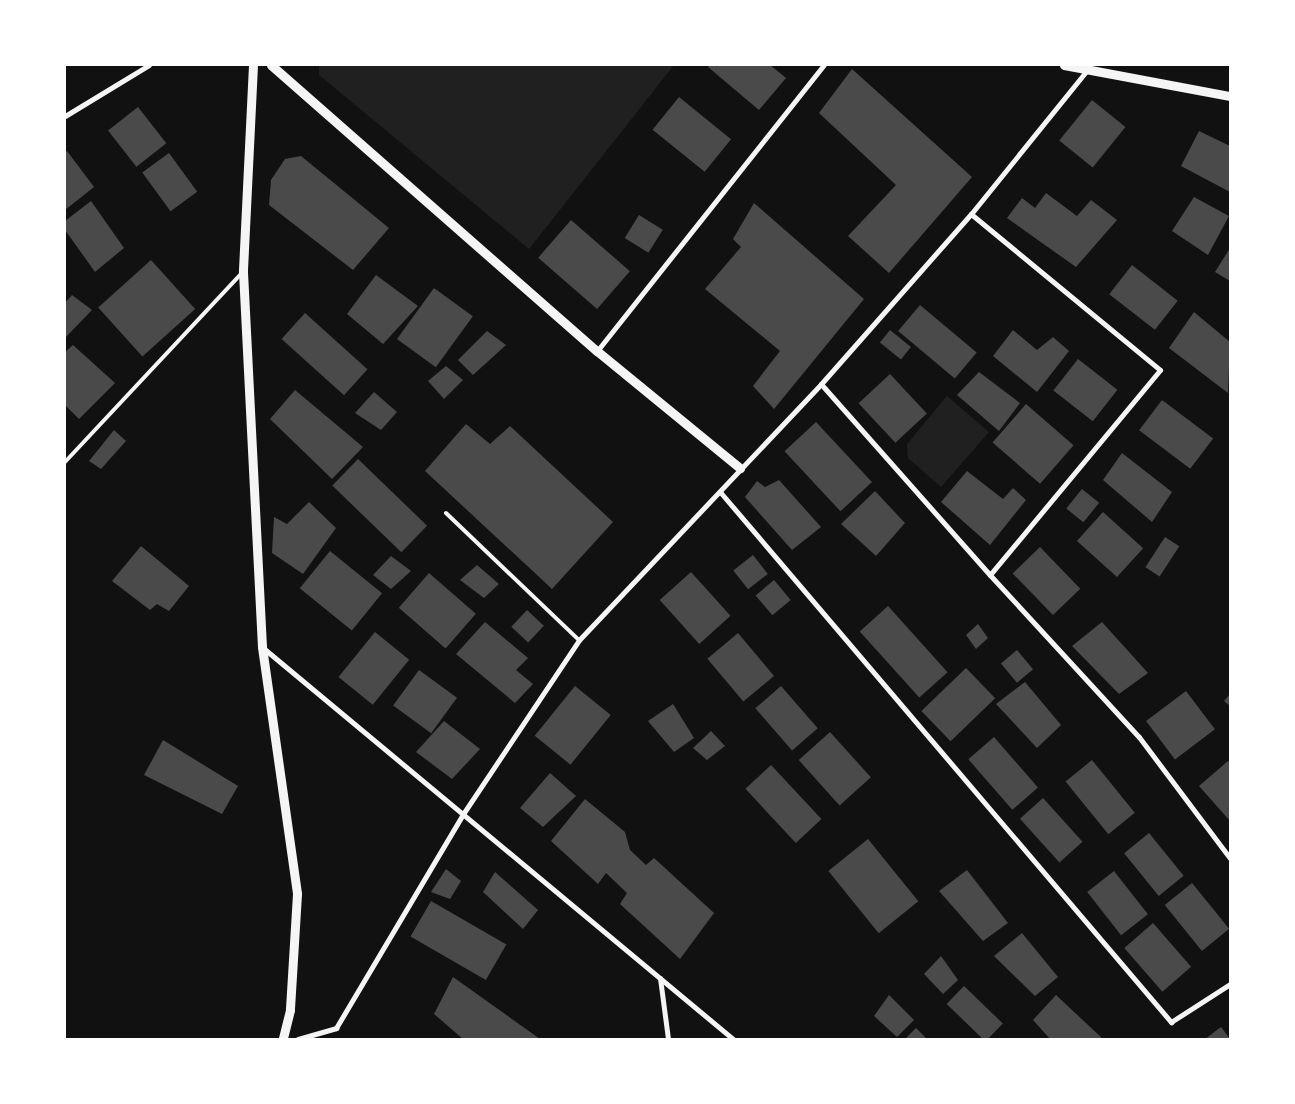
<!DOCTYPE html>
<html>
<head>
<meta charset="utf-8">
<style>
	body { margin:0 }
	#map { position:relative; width:1295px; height:1104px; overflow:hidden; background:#111; font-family:"Roboto Serif",serif }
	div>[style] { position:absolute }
	.green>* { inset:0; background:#202020 }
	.building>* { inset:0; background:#4a4a4a; transform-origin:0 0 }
	.service>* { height:4px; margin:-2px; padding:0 2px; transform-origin:2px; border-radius:2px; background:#f5f5f5 }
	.minor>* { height:5px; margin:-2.5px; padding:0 2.5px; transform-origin:2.5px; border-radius:2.5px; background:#f5f5f5 }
	.tertiary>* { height:9px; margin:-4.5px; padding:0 4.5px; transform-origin:4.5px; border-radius:4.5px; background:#f5f5f5 }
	span { translate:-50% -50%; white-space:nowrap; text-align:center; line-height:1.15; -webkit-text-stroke:5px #fff; paint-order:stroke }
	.frame { position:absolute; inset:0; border:66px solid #fff; pointer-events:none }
</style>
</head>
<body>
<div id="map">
	<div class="green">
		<div style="clip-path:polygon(319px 65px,674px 65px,529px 249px,319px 75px)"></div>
		<div style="clip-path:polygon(947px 396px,989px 432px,941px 487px,908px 458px,907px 444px)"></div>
	</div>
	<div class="building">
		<div style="clip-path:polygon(710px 65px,770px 65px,786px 78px,759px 110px,708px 67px)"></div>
		<div style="clip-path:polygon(852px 69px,972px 177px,889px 273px,848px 236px,896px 185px,819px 113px)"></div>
		<div style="left:679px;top:97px;width:67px;height:42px;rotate:39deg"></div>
		<div style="left:1092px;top:100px;width:43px;height:52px;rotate:39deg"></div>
		<div style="left:138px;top:107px;width:46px;height:38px;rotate:52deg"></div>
		<div style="clip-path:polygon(1199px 131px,1230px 146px,1230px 192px,1181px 166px)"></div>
		<div style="clip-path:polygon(67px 151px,94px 187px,65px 210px,65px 152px)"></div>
		<div style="left:169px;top:153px;width:48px;height:33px;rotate:54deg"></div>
		<div style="clip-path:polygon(301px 156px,389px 228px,353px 270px,269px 205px,271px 180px,285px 159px)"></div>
		<div style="clip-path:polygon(1046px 193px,1077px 216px,1091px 200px,1117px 220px,1076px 267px,1007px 218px,1022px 198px,1035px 208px)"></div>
		<div style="clip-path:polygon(1194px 197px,1229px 216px,1208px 255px,1172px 231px)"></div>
		<div style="clip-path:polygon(91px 201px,124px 248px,95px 272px,65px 230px,65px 221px)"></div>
		<div style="clip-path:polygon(754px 203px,864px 299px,774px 409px,753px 386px,780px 351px,705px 289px,741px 247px,733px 239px)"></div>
		<div style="left:639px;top:215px;width:28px;height:27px;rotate:32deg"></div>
		<div style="left:571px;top:220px;width:78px;height:50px;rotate:41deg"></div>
		<div style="clip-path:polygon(1230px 248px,1230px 281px,1215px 272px)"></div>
		<div style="left:151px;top:260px;width:66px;height:71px;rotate:48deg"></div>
		<div style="left:1132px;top:265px;width:58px;height:37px;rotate:38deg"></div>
		<div style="clip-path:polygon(376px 275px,418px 306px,383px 344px,347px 314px)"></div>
		<div style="left:434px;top:288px;width:48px;height:63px;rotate:36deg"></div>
		<div style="clip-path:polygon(72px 295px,92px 310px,65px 338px,65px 303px)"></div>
		<div style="left:920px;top:305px;width:74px;height:34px;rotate:40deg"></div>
		<div style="clip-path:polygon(1194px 312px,1230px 342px,1228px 393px,1169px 348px)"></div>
		<div style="left:305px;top:313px;width:84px;height:35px;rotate:42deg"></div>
		<div style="left:890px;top:330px;width:27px;height:16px;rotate:39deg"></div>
		<div style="clip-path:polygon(1013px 330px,1037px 350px,1053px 337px,1069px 351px,1037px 392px,993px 356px)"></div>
		<div style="clip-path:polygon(487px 331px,506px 345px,473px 375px,458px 360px)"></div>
		<div style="clip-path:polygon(73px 345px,115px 383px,79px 419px,65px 405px,65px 352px)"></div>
		<div style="left:1078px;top:359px;width:50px;height:40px;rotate:38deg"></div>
		<div style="clip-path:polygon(446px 366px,463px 380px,444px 399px,428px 381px)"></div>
		<div style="clip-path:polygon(979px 372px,1020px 403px,999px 431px,957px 395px)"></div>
		<div style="left:890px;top:374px;width:54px;height:43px;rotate:47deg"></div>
		<div style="clip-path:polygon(295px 390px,363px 447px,332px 479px,270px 419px)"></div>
		<div style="clip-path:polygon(374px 392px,397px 412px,381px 430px,355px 413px)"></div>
		<div style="left:1162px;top:400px;width:64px;height:38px;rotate:37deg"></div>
		<div style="left:1026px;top:404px;width:63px;height:51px;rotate:41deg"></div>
		<div style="left:816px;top:422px;width:82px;height:43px;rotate:47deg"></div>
		<div style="clip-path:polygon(466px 424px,490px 444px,510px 426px,613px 522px,552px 589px,425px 471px)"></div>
		<div style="clip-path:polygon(114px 430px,126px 441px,101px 469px,89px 461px)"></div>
		<div style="clip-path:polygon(1122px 453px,1172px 492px,1152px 522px,1103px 480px)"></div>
		<div style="left:358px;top:459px;width:96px;height:37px;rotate:44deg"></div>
		<div style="clip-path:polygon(967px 471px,1003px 499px,1013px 488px,1026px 500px,990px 545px,941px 502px)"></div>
		<div style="clip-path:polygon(779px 480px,821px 527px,792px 550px,745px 497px,757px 481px,765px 487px)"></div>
		<div style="left:1082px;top:489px;width:22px;height:25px;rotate:39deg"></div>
		<div style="clip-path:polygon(875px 491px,905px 523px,876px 556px,841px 524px)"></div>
		<div style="clip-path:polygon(309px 502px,336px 528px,303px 574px,272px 553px,274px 517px,287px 524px)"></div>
		<div style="left:1103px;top:512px;width:54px;height:39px;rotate:42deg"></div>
		<div style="left:1165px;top:537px;width:17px;height:36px;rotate:33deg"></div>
		<div style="clip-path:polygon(141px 546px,189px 586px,169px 611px,157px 604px,150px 610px,112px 581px)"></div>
		<div style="left:1040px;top:547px;width:58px;height:38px;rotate:46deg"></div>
		<div style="left:330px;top:551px;width:67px;height:48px;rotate:39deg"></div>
		<div style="left:753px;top:555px;width:24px;height:25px;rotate:52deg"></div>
		<div style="clip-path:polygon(391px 556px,411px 571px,391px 589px,373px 575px)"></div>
		<div style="clip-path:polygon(477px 565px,499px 584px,484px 598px,460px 580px)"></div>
		<div style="left:691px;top:572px;width:59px;height:42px;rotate:48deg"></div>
		<div style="left:429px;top:573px;width:62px;height:46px;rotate:41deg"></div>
		<div style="left:774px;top:580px;width:26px;height:24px;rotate:50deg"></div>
		<div style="left:888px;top:606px;width:89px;height:38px;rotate:48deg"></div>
		<div style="left:527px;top:610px;width:23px;height:23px;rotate:43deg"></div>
		<div style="clip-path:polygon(485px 622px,528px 658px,516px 670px,533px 684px,515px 703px,456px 654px)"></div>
		<div style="clip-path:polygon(1102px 622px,1148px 673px,1119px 694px,1072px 646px)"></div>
		<div style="clip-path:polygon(978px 624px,988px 638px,976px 649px,966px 635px)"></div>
		<div style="left:375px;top:632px;width:44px;height:58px;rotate:39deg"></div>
		<div style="left:738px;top:633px;width:56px;height:40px;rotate:50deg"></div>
		<div style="left:1017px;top:650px;width:25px;height:21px;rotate:50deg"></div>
		<div style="left:966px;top:668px;width:42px;height:62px;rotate:46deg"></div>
		<div style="left:419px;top:670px;width:47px;height:44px;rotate:36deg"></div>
		<div style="clip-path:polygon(1025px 682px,1061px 725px,1037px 748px,996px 704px)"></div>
		<div style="left:575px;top:686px;width:46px;height:64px;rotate:39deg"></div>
		<div style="left:781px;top:686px;width:56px;height:34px;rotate:49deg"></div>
		<div style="left:1186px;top:691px;width:48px;height:50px;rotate:53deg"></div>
		<div style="clip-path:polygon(1230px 694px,1230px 706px,1224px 701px)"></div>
		<div style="clip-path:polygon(673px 704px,694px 738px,674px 752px,648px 721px)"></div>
		<div style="clip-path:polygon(444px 721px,480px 749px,452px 779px,416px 752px)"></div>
		<div style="clip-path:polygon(711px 731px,725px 746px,707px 760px,693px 748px)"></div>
		<div style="left:830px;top:732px;width:61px;height:42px;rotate:48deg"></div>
		<div style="left:994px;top:737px;width:67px;height:34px;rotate:49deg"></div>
		<div style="clip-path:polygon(163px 740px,238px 786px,222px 814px,144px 775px)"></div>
		<div style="left:1092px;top:760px;width:68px;height:34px;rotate:51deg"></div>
		<div style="clip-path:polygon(1228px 761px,1230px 763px,1230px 821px,1199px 786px)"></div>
		<div style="left:771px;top:765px;width:74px;height:35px;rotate:47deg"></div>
		<div style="clip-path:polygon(550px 773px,576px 796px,543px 827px,520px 808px)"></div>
		<div style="left:1043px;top:798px;width:59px;height:31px;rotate:48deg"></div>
		<div style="clip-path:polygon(585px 799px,625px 832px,630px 850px,646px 865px,654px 858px,714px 913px,680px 959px,620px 904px,627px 893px,606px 873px,598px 884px,551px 841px)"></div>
		<div style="left:1149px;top:833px;width:55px;height:32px;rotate:51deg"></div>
		<div style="left:868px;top:839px;width:80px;height:51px;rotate:51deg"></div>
		<div style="clip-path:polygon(446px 869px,461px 881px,450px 899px,431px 892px)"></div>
		<div style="clip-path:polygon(967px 870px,1008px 923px,983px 941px,939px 891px)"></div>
		<div style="left:1114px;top:871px;width:55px;height:34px;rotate:52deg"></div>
		<div style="clip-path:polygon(495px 872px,538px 910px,523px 929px,483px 892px)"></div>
		<div style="left:1192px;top:883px;width:59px;height:35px;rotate:51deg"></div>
		<div style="left:431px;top:901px;width:87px;height:41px;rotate:30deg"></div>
		<div style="left:1153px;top:923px;width:58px;height:38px;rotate:49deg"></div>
		<div style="clip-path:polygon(1022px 933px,1058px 977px,1035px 996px,994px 956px)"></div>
		<div style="clip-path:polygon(941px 956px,958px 980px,943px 994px,924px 974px)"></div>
		<div style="clip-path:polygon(453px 977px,540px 1039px,463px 1039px,434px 1014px)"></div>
		<div style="left:964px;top:986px;width:54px;height:25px;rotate:44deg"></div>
		<div style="clip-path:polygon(889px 995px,914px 1020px,897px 1037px,874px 1016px)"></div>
		<div style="clip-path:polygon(1056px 995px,1103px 1039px,1050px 1039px,1033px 1020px)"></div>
		<div style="clip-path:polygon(1221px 1027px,1230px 1039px,1205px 1039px)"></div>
		<div style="clip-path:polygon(916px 1028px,927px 1039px,905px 1039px)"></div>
	</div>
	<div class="service">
		<div style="left:65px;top:462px;width:258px;rotate:-46.9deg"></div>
		<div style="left:446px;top:513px;width:184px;rotate:43.7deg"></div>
	</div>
	<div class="minor">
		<div style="left:65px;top:116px;width:98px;rotate:-31.3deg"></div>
		<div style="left:971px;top:214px;width:245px;rotate:39.5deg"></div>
		<div style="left:1160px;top:370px;width:266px;rotate:129.7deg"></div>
		<div style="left:597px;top:351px;width:365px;rotate:-51.6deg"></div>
		<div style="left:821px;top:384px;width:255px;rotate:48.5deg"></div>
		<div style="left:990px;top:575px;width:220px;rotate:47.4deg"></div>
		<div style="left:1139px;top:737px;width:151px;rotate:53.1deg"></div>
		<div style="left:721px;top:493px;width:695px;rotate:49.61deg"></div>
		<div style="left:1171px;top:1022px;width:70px;rotate:-32.8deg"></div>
		<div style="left:262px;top:647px;width:613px;rotate:39.77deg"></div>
		<div style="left:660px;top:978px;width:62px;rotate:82.5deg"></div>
		<div style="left:298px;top:1039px;width:40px;rotate:-16deg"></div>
		<div style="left:336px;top:1028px;width:249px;rotate:-59.3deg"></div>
		<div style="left:463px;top:814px;width:209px;rotate:-56.3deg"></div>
		<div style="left:579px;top:640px;width:352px;rotate:-46.6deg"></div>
		<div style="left:821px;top:384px;width:227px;rotate:-48.6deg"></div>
		<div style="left:971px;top:214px;width:185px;rotate:-51.1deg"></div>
	</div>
	<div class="tertiary">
		<div style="left:253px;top:65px;width:207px;rotate:92.8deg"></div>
		<div style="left:243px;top:272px;width:375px;rotate:87.1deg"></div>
		<div style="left:262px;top:647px;width:249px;rotate:81.9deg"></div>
		<div style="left:297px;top:894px;width:116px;rotate:93.5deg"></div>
		<div style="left:290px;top:1010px;width:30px;rotate:104deg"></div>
		<div style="left:271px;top:65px;width:434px;rotate:41.3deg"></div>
		<div style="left:597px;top:351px;width:185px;rotate:39.3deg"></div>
		<div style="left:1064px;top:65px;width:169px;rotate:10.6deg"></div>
	</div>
	<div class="frame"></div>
</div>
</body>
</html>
